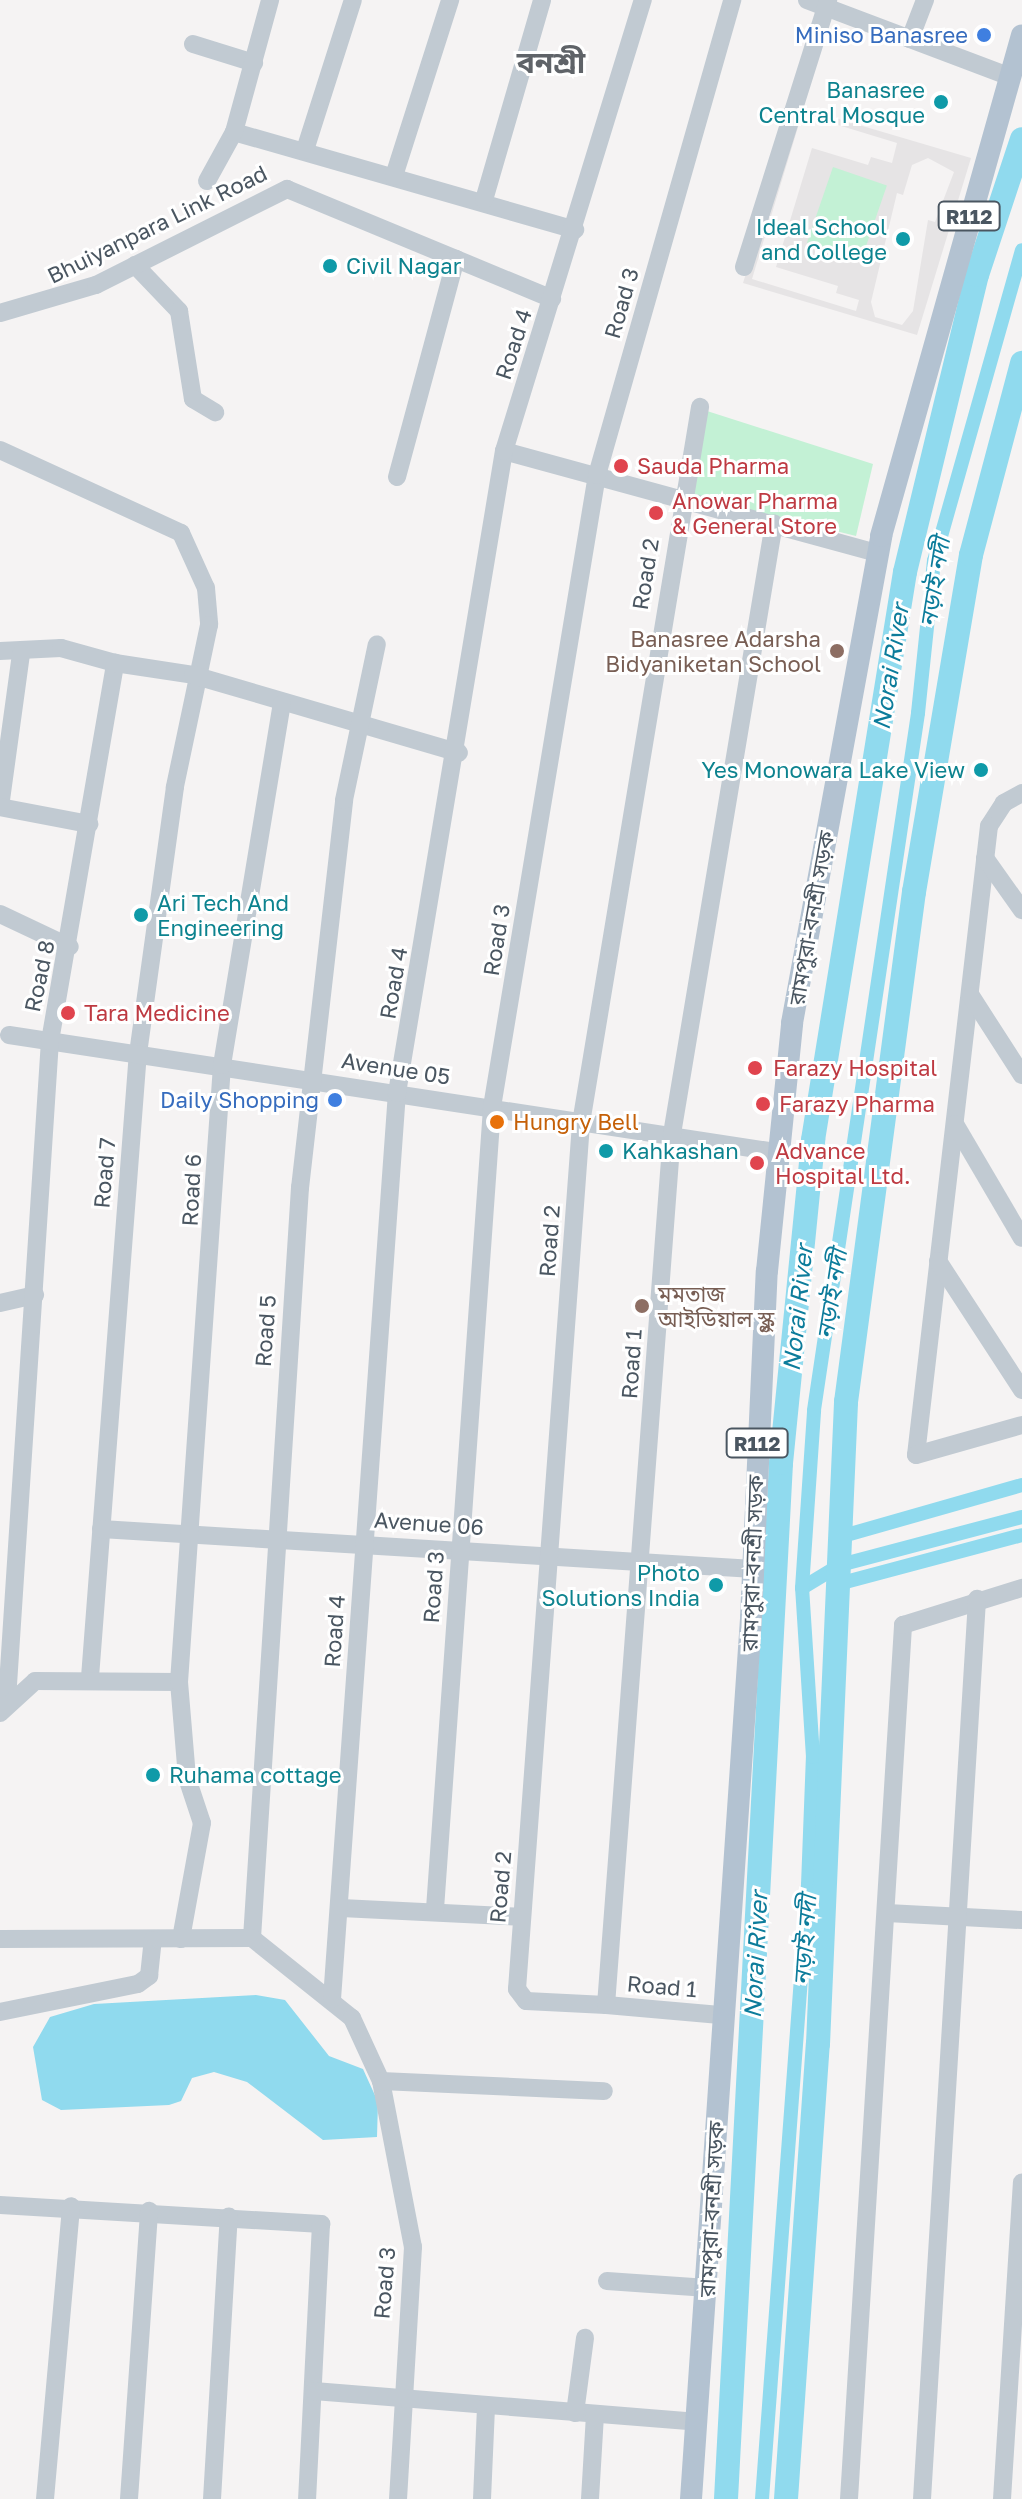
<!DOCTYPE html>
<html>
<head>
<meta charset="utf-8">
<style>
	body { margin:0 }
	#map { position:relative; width:1022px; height:2499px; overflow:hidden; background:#f5f3f3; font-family:"Golos Text","Noto Sans Bengali",sans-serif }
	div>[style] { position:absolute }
	.education>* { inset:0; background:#e6e4e5 }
	.green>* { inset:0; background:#c3f1d5; transform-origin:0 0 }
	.water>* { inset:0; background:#90daee }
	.canal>* { height:14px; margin:-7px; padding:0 7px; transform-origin:7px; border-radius:7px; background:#90daee }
	.river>* { height:24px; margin:-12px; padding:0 12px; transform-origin:12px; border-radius:12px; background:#90daee }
	.minor>* { height:18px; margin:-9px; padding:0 9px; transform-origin:9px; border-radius:9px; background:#c1cad2 }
	.major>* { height:22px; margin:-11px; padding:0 11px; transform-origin:11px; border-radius:11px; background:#b3c2d1 }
	.dots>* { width:22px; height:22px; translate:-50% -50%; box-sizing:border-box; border:4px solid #fff; border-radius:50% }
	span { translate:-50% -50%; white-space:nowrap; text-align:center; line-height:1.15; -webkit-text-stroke:6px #fff; paint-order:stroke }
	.shield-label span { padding:2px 6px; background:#fff; border:2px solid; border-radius:6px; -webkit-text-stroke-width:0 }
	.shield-label { font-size:20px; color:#4a5661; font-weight:700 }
	.shop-label { font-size:22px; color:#366cbe }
	.right { translate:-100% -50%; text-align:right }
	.culture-label { font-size:22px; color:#0d838f }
	.left { translate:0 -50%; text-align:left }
	.street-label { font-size:22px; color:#4a5661 }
	.health-label { font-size:22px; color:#be3a42 }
	.education-label { font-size:22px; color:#785e54 }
	.food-label { font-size:22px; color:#c56008 }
	.water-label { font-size:24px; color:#0c7c9b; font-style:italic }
	.district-label { font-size:30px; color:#5f6368; font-weight:700 }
</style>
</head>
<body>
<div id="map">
	<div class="education">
		<div style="clip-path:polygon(evenodd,798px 107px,971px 158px,917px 335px,743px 283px,798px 107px,802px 114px,897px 143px,892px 163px,871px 157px,868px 165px,812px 148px,776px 267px,838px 286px,836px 293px,859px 300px,856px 311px,752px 279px,802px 114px,798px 107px,928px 158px,954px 172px,935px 222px,928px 220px,913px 311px,902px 325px,875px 317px,871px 302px,897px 193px,903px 195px,912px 165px,928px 158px)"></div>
	</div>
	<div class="green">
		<div style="left:833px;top:167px;width:57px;height:80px;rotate:19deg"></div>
		<div style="clip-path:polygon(707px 411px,873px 464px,856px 536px,686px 494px)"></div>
	</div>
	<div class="water">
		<div style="clip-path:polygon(256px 1995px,285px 2000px,329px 2056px,363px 2069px,378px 2102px,377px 2137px,323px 2140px,247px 2082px,214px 2072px,192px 2078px,181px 2101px,169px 2105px,61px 2110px,42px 2100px,33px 2047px,50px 2017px,94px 2004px)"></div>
	</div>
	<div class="canal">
		<div style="left:1022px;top:1485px;width:189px;rotate:164.1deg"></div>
		<div style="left:840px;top:1537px;width:47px;rotate:92.4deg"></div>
		<div style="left:838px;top:1584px;width:190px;rotate:-14.9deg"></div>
		<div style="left:802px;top:1588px;width:44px;rotate:-31.2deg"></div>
		<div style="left:840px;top:1565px;width:188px;rotate:-14.8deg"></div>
		<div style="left:762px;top:2499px;width:616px;rotate:-85.72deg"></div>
		<div style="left:808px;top:1885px;width:128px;rotate:-87.8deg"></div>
		<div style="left:813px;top:1757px;width:169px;rotate:-93.7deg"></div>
		<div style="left:802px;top:1588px;width:178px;rotate:-86.1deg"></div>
		<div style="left:814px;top:1410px;width:705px;rotate:-81.51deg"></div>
		<div style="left:918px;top:713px;width:153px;rotate:-84deg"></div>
		<div style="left:934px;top:561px;width:323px;rotate:-74.2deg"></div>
	</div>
	<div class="river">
		<div style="left:726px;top:2499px;width:1037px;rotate:-86.96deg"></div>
		<div style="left:781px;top:1463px;width:325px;rotate:-84.3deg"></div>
		<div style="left:813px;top:1140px;width:575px;rotate:-80.8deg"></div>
		<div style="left:905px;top:572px;width:306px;rotate:-76.4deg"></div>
		<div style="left:977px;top:275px;width:143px;rotate:-71.7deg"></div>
		<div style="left:786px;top:2499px;width:456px;rotate:-86deg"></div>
		<div style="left:818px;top:2044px;width:643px;rotate:-87.5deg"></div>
		<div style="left:846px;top:1402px;width:515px;rotate:-82.41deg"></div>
		<div style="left:914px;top:892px;width:342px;rotate:-80.4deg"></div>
		<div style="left:971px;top:555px;width:199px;rotate:-75.1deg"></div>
	</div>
	<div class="minor">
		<div style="left:807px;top:0;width:215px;rotate:20.7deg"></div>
		<div style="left:910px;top:39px;width:42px;rotate:-69deg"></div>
		<div style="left:193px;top:44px;width:64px;rotate:17.3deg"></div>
		<div style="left:234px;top:132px;width:355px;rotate:16deg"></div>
		<div style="left:305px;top:150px;width:157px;rotate:-72.3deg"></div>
		<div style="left:394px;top:176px;width:185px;rotate:-72.3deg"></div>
		<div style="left:207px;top:181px;width:56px;rotate:-61.1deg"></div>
		<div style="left:234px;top:132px;width:137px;rotate:-74.7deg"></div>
		<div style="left:484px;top:200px;width:208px;rotate:-73.8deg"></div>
		<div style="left:135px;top:265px;width:64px;rotate:46.3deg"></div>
		<div style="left:179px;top:311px;width:89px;rotate:81deg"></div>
		<div style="left:193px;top:399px;width:26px;rotate:31deg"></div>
		<div style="left:744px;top:267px;width:280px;rotate:-72.5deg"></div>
		<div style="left:0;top:313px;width:100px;rotate:-16.3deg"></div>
		<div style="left:96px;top:285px;width:214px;rotate:-26.7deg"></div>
		<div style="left:287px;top:189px;width:287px;rotate:22.5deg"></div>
		<div style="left:0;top:450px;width:199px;rotate:24.6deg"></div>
		<div style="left:181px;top:533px;width:60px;rotate:65.6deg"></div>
		<div style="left:206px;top:588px;width:37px;rotate:85deg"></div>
		<div style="left:209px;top:625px;width:166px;rotate:101.9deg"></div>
		<div style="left:175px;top:787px;width:268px;rotate:97.9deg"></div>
		<div style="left:138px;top:1052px;width:627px;rotate:94.39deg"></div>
		<div style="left:504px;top:451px;width:387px;rotate:15.3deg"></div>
		<div style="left:397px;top:477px;width:226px;rotate:-74.9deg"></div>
		<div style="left:0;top:651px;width:61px;rotate:-2.8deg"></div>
		<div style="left:61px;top:648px;width:56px;rotate:15.5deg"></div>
		<div style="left:21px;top:654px;width:154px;rotate:97.8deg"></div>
		<div style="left:0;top:807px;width:91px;rotate:10.8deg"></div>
		<div style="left:1022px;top:793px;width:21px;rotate:151deg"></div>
		<div style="left:1004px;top:803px;width:27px;rotate:123deg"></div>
		<div style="left:989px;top:826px;width:633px;rotate:96.62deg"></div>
		<div style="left:916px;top:1455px;width:110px;rotate:-15.8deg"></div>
		<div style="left:985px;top:858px;width:64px;rotate:54.6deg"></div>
		<div style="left:0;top:914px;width:77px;rotate:25.2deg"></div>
		<div style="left:971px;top:996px;width:94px;rotate:57.2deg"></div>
		<div style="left:9px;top:1035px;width:775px;rotate:8.68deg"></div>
		<div style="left:955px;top:1124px;width:132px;rotate:59.6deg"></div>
		<div style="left:938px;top:1261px;width:154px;rotate:56.9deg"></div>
		<div style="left:0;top:1303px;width:36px;rotate:-13deg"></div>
		<div style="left:101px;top:1529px;width:654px;rotate:3.51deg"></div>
		<div style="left:179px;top:1682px;width:96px;rotate:85.2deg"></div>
		<div style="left:187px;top:1778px;width:47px;rotate:71.6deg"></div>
		<div style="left:202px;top:1823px;width:118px;rotate:100.3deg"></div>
		<div style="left:7px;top:1700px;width:660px;rotate:-86.27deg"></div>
		<div style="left:50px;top:1041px;width:384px;rotate:-80.2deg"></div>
		<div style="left:115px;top:663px;width:79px;rotate:8.7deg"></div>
		<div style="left:193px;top:675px;width:277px;rotate:16.3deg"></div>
		<div style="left:0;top:1713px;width:47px;rotate:-42.4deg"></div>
		<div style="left:35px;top:1681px;width:144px;rotate:0.4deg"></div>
		<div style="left:179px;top:1682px;width:618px;rotate:-86.01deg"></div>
		<div style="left:222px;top:1065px;width:366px;rotate:-80.6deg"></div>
		<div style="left:341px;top:1908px;width:181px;rotate:2.8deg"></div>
		<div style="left:435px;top:1909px;width:804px;rotate:-85.93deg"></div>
		<div style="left:492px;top:1107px;width:641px;rotate:-80.57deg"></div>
		<div style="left:597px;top:475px;width:494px;rotate:-74.1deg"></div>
		<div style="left:887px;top:1913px;width:135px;rotate:3deg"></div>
		<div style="left:252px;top:1938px;width:752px;rotate:-86.34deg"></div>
		<div style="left:300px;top:1188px;width:390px;rotate:-83.5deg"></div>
		<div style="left:344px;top:800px;width:159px;rotate:-78.1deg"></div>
		<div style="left:252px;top:1938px;width:128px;rotate:38.7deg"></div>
		<div style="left:352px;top:2018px;width:69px;rotate:65.3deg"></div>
		<div style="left:381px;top:2081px;width:169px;rotate:79.1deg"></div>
		<div style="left:413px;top:2247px;width:252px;rotate:93.4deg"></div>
		<div style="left:0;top:1939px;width:252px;rotate:-0.2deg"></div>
		<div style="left:332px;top:1999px;width:908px;rotate:-85.9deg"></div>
		<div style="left:397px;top:1093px;width:651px;rotate:-80.54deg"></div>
		<div style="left:504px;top:451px;width:472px;rotate:-72.9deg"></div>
		<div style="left:606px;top:2005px;width:80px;rotate:-177.1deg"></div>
		<div style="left:526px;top:2001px;width:15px;rotate:-127deg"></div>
		<div style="left:517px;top:1989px;width:868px;rotate:-85.77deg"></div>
		<div style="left:581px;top:1123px;width:726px;rotate:-80.56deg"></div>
		<div style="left:0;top:2012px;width:141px;rotate:-11.5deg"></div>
		<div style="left:138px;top:1984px;width:14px;rotate:-36deg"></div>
		<div style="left:149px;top:1976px;width:36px;rotate:-84deg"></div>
		<div style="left:720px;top:2015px;width:114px;rotate:-175deg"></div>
		<div style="left:606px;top:2005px;width:873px;rotate:-85.67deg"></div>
		<div style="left:672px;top:1134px;width:619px;rotate:-80.52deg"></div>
		<div style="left:381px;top:2081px;width:223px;rotate:2.6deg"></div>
		<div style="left:0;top:2205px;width:322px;rotate:3.4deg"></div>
		<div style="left:321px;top:2224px;width:275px;rotate:92.9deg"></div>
		<div style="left:607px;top:2281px;width:101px;rotate:4deg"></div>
		<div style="left:314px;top:2391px;width:385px;rotate:4.6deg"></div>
		<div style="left:575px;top:2413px;width:76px;rotate:-82.4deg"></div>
		<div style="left:45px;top:2499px;width:294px;rotate:-84.9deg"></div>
		<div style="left:129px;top:2499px;width:289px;rotate:-86deg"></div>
		<div style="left:212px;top:2499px;width:283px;rotate:-86.6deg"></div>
		<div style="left:482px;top:2499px;width:92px;rotate:-87.5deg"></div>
		<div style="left:590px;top:2499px;width:85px;rotate:-86.6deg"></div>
		<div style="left:849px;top:2499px;width:876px;rotate:-86.46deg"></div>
		<div style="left:903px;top:1625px;width:125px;rotate:-17.3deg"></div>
		<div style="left:922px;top:2499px;width:902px;rotate:-86.5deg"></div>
		<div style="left:1002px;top:2499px;width:317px;rotate:-86.4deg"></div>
	</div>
	<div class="major">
		<div style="left:691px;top:2499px;width:883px;rotate:-86.1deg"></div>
		<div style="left:751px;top:1618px;width:347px;rotate:-87.4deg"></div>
		<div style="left:767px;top:1271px;width:249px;rotate:-84.2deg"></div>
		<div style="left:792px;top:1023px;width:495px;rotate:-79.6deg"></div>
		<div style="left:881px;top:536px;width:520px;rotate:-74.28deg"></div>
	</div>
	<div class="dots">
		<div style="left:984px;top:35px;background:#3f7fe0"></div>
		<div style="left:941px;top:102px;background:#0f9aa8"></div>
		<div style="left:903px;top:239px;background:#0f9aa8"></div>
		<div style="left:330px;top:266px;background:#0f9aa8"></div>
		<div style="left:621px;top:466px;background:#e0444e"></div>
		<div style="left:656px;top:513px;background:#e0444e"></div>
		<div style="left:837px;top:651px;background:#8d6e63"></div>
		<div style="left:981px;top:770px;background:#0f9aa8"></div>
		<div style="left:141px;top:915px;background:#0f9aa8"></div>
		<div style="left:68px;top:1013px;background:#e0444e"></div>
		<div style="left:755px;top:1068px;background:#e0444e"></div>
		<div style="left:335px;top:1100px;background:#3f7fe0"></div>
		<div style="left:763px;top:1104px;background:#e0444e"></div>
		<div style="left:497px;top:1122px;background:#e8710a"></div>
		<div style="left:606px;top:1151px;background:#0f9aa8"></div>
		<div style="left:757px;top:1163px;background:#e0444e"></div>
		<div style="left:642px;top:1306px;background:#8d6e63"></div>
		<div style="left:716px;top:1585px;background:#0f9aa8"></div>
		<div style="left:153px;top:1775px;background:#0f9aa8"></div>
	</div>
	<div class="shield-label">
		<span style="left:969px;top:216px">R112</span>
		<span style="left:757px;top:1443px">R112</span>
	</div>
	<div class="shop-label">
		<span class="right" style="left:968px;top:35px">Miniso Banasree</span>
		<span class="right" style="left:319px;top:1100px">Daily Shopping</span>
	</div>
	<div class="culture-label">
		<span class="right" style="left:925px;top:102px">Banasree<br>Central Mosque</span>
		<span class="right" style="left:887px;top:239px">Ideal School<br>and College</span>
		<span class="left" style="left:346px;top:266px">Civil Nagar</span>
		<span class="right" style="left:965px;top:770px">Yes Monowara Lake View</span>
		<span class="left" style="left:157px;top:915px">Ari Tech And<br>Engineering</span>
		<span class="left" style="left:622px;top:1151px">Kahkashan</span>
		<span class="right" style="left:700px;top:1585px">Photo<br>Solutions India</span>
		<span class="left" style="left:169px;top:1775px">Ruhama cottage</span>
	</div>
	<div class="street-label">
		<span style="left:157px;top:224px;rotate:-26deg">Bhuiyanpara Link Road</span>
		<span style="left:621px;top:303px;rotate:-74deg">Road 3</span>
		<span style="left:513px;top:344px;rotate:-72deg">Road 4</span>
		<span style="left:645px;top:574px;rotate:-81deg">Road 2</span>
		<span style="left:811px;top:918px;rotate:-80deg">রামপুরা-বনশ্রী সড়ক</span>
		<span style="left:496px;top:940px;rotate:-81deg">Road 3</span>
		<span style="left:39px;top:976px;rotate:-78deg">Road 8</span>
		<span style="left:393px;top:983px;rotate:-80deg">Road 4</span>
		<span style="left:396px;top:1068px;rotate:9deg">Avenue 05</span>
		<span style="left:104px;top:1173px;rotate:-85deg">Road 7</span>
		<span style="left:191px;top:1190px;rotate:-87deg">Road 6</span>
		<span style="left:549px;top:1241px;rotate:-86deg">Road 2</span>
		<span style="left:265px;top:1331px;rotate:-86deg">Road 5</span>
		<span style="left:631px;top:1364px;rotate:-86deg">Road 1</span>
		<span style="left:429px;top:1523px;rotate:4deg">Avenue 06</span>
		<span style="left:752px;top:1563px;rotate:-88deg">রামপুরা-বনশ্রী সড়ক</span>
		<span style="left:433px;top:1587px;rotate:-86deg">Road 3</span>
		<span style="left:334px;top:1631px;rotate:-86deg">Road 4</span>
		<span style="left:500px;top:1887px;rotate:-85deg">Road 2</span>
		<span style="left:662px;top:1986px;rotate:5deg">Road 1</span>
		<span style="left:711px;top:2209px;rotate:-87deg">রামপুরা-বনশ্রী সড়ক</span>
		<span style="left:384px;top:2283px;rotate:-85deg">Road 3</span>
	</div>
	<div class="health-label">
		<span class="left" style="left:637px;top:466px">Sauda Pharma</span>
		<span class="left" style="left:672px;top:513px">Anowar Pharma<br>&amp; General Store</span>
		<span class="left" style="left:84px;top:1013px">Tara Medicine</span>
		<span class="left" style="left:773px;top:1068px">Farazy Hospital</span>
		<span class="left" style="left:779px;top:1104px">Farazy Pharma</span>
		<span class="left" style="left:775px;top:1163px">Advance<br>Hospital Ltd.</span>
	</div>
	<div class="education-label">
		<span class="right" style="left:821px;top:651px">Banasree Adarsha<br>Bidyaniketan School</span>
		<span class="left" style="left:658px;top:1306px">মমতাজ<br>আইডিয়াল স্কুল</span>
	</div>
	<div class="food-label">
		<span class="left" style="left:513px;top:1122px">Hungry Bell</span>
	</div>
	<div class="water-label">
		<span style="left:934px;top:582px;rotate:-81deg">নড়াই নদী</span>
		<span style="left:890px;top:667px;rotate:-81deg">Norai River</span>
		<span style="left:831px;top:1294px;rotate:-81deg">নড়াই নদী</span>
		<span style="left:797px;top:1308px;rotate:-84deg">Norai River</span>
		<span style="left:804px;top:1940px;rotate:-86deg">নড়াই নদী</span>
		<span style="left:755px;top:1955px;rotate:-87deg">Norai River</span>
	</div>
	<div class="district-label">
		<span style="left:551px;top:62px">বনশ্রী</span>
	</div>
</div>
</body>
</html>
